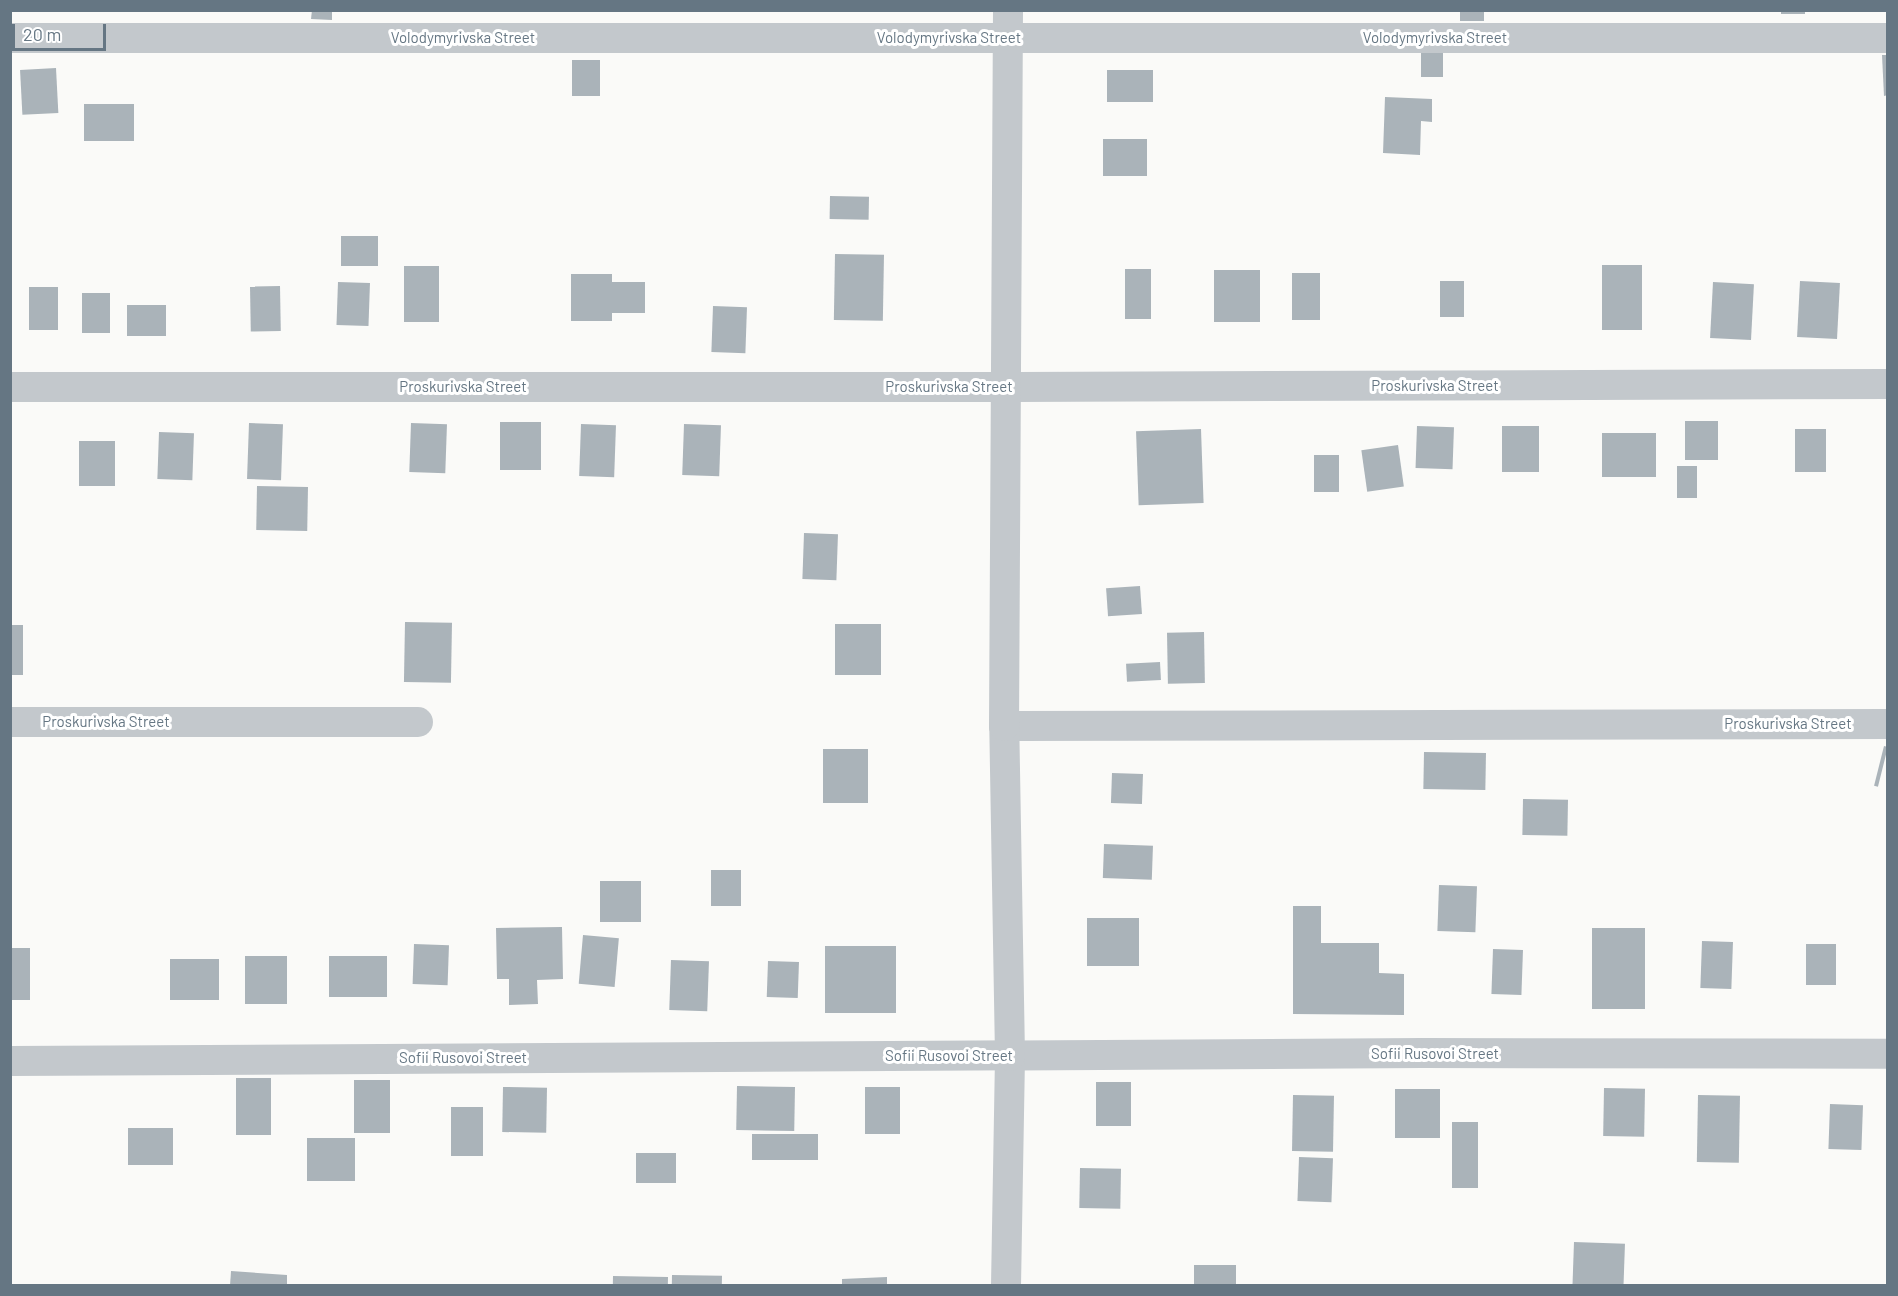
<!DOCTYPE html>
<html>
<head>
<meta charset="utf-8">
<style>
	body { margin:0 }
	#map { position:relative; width:1898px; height:1296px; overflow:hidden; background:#fafaf8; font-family:Barlow,sans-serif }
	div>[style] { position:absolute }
	.building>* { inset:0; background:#aab3b9; transform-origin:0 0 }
	.minor>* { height:30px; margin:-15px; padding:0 15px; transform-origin:15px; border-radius:15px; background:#c3c8cc }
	span { translate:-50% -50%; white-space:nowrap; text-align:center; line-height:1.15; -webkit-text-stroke:6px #fff; paint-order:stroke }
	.street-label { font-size:15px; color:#657683 }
	.frame { position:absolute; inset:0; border:12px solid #657683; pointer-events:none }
	.scale { position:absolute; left:12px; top:24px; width:94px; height:27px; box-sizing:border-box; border:3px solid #657683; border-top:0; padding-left:8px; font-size:18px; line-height:21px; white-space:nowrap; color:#657683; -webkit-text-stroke:4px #fff; paint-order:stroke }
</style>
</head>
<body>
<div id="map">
	<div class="building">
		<div style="clip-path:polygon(312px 10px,332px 10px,332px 20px,311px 19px)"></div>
		<div style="left:1460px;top:10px;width:24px;height:11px"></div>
		<div style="left:1781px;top:10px;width:24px;height:4px"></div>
		<div style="left:1421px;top:50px;width:22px;height:27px"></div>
		<div style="clip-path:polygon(1882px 55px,1888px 55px,1888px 95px,1884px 96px)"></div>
		<div style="left:572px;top:60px;width:28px;height:36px"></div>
		<div style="left:56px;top:68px;width:45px;height:36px;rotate:87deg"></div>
		<div style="left:1107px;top:70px;width:46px;height:32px"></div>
		<div style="clip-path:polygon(1385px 97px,1432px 99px,1432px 122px,1421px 121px,1420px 155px,1383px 153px)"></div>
		<div style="left:134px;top:104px;width:37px;height:50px;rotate:90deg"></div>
		<div style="left:1103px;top:139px;width:44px;height:37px"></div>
		<div style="left:830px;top:196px;width:39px;height:23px;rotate:1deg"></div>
		<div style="left:341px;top:236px;width:37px;height:30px"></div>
		<div style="left:835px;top:254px;width:49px;height:66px;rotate:1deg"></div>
		<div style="left:1602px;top:265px;width:40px;height:65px"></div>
		<div style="left:404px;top:266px;width:35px;height:56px"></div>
		<div style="left:1125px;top:269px;width:26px;height:50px"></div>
		<div style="left:1214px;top:270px;width:46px;height:52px"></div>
		<div style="left:1292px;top:273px;width:28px;height:47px"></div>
		<div style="clip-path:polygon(571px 274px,612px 274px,612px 282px,645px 282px,645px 313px,612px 313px,612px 321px,571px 321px)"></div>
		<div style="left:1440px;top:281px;width:24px;height:36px"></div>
		<div style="left:1800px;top:281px;width:40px;height:56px;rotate:3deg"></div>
		<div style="left:338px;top:282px;width:32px;height:43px;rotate:2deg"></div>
		<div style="left:1713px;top:282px;width:41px;height:56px;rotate:3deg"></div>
		<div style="left:280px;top:286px;width:45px;height:30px;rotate:89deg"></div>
		<div style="left:29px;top:287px;width:29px;height:43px"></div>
		<div style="left:110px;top:293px;width:40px;height:28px;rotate:90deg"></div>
		<div style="left:127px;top:305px;width:39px;height:31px"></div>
		<div style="left:713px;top:306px;width:34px;height:46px;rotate:2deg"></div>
		<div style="left:1685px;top:421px;width:33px;height:39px"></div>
		<div style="left:500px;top:422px;width:41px;height:48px"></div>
		<div style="left:249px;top:423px;width:34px;height:56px;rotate:2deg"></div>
		<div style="left:411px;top:423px;width:36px;height:49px;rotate:2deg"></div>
		<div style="left:581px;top:424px;width:35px;height:52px;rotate:2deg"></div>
		<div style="left:684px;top:424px;width:37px;height:51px;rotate:2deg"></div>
		<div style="left:1417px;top:426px;width:37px;height:42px;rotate:2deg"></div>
		<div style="left:1502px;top:426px;width:37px;height:46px"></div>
		<div style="left:1201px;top:429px;width:74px;height:65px;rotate:88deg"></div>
		<div style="left:1795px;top:429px;width:31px;height:43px"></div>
		<div style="left:159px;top:432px;width:35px;height:47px;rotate:2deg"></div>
		<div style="left:1602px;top:433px;width:54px;height:44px"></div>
		<div style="left:79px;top:441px;width:36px;height:45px"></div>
		<div style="left:1398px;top:445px;width:42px;height:37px;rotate:82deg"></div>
		<div style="left:1314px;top:455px;width:25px;height:37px"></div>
		<div style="left:1697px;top:466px;width:32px;height:20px;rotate:90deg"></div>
		<div style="left:257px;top:486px;width:51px;height:44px;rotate:1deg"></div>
		<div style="left:804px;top:533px;width:34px;height:46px;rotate:2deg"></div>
		<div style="left:1140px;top:586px;width:28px;height:34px;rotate:86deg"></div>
		<div style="left:405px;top:622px;width:47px;height:60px;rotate:1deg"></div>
		<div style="left:835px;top:624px;width:46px;height:51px"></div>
		<div style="left:10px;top:625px;width:13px;height:50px"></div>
		<div style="left:1204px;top:632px;width:51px;height:37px;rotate:89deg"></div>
		<div style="left:1160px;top:662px;width:18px;height:34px;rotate:87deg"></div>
		<div style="left:1884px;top:746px;width:4px;height:41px;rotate:14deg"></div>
		<div style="left:823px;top:749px;width:45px;height:54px"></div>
		<div style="left:1424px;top:752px;width:62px;height:37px;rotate:1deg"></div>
		<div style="left:1112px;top:773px;width:31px;height:30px;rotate:2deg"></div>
		<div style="left:1523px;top:799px;width:45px;height:36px;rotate:1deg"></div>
		<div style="left:1104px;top:844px;width:49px;height:34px;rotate:2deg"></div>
		<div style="left:711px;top:870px;width:30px;height:36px"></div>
		<div style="left:600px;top:881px;width:41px;height:41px"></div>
		<div style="left:1439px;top:885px;width:38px;height:46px;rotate:2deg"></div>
		<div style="clip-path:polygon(1293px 906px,1321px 906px,1321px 943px,1379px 943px,1379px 973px,1404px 974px,1404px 1015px,1293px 1014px)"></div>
		<div style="left:1087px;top:918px;width:52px;height:48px"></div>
		<div style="clip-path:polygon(562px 927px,563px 979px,537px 980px,538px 1004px,509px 1005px,509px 979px,497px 979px,496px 928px)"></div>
		<div style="left:1645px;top:928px;width:81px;height:53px;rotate:90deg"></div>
		<div style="left:583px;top:935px;width:36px;height:49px;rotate:5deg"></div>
		<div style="left:1702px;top:941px;width:31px;height:47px;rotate:2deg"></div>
		<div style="left:414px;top:944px;width:35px;height:40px;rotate:2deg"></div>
		<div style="left:1806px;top:944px;width:30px;height:41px"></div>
		<div style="left:825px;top:946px;width:71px;height:67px"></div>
		<div style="left:10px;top:948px;width:20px;height:52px"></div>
		<div style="left:1493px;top:949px;width:30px;height:45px;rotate:2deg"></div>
		<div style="left:245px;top:956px;width:42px;height:48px"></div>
		<div style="left:329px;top:956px;width:58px;height:41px"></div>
		<div style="left:170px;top:959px;width:49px;height:41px"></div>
		<div style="left:671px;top:960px;width:38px;height:50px;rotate:2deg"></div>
		<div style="left:768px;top:961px;width:31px;height:36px;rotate:2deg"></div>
		<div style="left:236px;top:1078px;width:35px;height:57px"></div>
		<div style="left:354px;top:1080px;width:36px;height:53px"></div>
		<div style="left:1096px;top:1082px;width:35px;height:44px"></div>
		<div style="left:737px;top:1086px;width:58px;height:44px;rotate:1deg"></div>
		<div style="left:503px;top:1087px;width:44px;height:45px;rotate:1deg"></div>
		<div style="left:865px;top:1087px;width:35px;height:47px"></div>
		<div style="left:1604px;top:1088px;width:41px;height:48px;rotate:1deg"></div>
		<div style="left:1395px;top:1089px;width:45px;height:49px"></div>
		<div style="left:1293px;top:1095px;width:41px;height:56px;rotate:1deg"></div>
		<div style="left:1698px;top:1095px;width:42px;height:67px;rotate:1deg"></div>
		<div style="left:1830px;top:1104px;width:33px;height:45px;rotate:2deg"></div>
		<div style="left:451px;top:1107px;width:32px;height:49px"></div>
		<div style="left:1452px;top:1122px;width:26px;height:66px"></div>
		<div style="left:128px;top:1128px;width:45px;height:37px"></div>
		<div style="left:752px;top:1134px;width:66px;height:26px"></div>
		<div style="left:307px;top:1138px;width:48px;height:43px"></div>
		<div style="left:636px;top:1153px;width:40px;height:30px"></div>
		<div style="left:1299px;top:1157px;width:34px;height:44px;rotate:2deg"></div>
		<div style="left:1080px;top:1168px;width:41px;height:40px;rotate:1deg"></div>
		<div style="left:1574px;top:1242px;width:51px;height:44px;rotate:2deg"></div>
		<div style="left:1194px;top:1265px;width:42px;height:21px"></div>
		<div style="clip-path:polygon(231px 1271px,287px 1275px,287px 1286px,230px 1286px)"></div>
		<div style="left:672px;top:1275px;width:50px;height:11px;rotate:1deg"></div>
		<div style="left:613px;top:1276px;width:55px;height:10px;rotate:1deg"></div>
		<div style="clip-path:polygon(887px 1277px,887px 1286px,842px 1286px,842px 1279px)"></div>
	</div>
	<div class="minor">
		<div style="left:10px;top:38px;width:1878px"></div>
		<div style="left:10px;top:387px;width:997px"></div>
		<div style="left:1007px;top:387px;width:881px;rotate:-0.2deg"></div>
		<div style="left:10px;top:722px;width:408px"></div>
		<div style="left:1004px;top:726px;width:884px;rotate:-0.13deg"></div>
		<div style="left:10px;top:1061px;width:1412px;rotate:-0.32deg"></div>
		<div style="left:1422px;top:1053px;width:466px;rotate:0.1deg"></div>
		<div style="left:1006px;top:1286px;width:230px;rotate:-89deg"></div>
		<div style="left:1010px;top:1056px;width:330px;rotate:-91deg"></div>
		<div style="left:1004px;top:726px;width:716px;rotate:-89.68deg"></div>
	</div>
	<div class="street-label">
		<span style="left:463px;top:38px">Volodymyrivska Street</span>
		<span style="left:949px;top:38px">Volodymyrivska Street</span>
		<span style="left:1435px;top:38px">Volodymyrivska Street</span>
		<span style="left:1435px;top:386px">Proskurivska Street</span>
		<span style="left:463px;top:387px">Proskurivska Street</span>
		<span style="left:949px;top:387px">Proskurivska Street</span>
		<span style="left:106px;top:722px">Proskurivska Street</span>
		<span style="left:1788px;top:724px">Proskurivska Street</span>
		<span style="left:1435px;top:1054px">Sofii Rusovoi Street</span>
		<span style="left:949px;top:1056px">Sofii Rusovoi Street</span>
		<span style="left:463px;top:1058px">Sofii Rusovoi Street</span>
	</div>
	<div class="frame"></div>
	<div class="scale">20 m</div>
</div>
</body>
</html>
